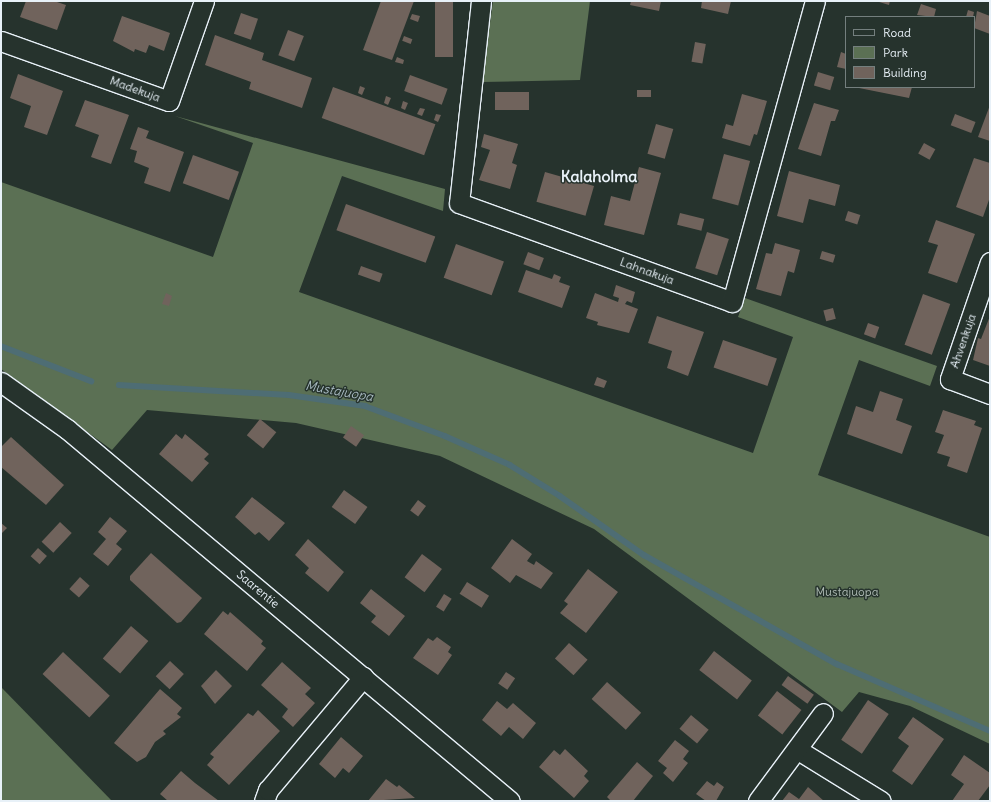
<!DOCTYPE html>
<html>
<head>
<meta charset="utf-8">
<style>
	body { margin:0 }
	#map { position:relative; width:991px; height:802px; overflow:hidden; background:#26332d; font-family:Delius,sans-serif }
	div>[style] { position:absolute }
	.green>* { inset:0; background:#5b7054 }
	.stream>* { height:5.5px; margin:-2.75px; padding:0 2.75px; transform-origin:2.75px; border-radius:2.75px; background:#4e6d74 }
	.building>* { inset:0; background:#70635c; transform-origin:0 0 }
	.roads { filter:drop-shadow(1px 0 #e8f1f8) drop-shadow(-1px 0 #e8f1f8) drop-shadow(0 1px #e8f1f8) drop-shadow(0 -1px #e8f1f8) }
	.minor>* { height:19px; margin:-9.5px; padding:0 9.5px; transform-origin:9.5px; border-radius:9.5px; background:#26332d }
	span { translate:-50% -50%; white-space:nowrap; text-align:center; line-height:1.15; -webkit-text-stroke:3px #26332d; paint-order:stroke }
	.street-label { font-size:12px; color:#e8f1f8 }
	.park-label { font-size:12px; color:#b0bdb6 }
	.water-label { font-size:13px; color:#aabcc3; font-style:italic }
	.district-label { font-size:16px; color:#e8f1f8; font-weight:700 }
	.frame { position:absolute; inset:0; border:2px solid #e8f1f8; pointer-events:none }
	.legend { position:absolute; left:845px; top:16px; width:130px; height:72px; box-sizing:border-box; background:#26332d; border:1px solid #747f7e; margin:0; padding:5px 7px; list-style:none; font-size:12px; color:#e8f1f8 }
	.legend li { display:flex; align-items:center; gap:8px; height:20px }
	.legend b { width:20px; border:1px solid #747f7e }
</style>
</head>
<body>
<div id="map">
	<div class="green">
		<div style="clip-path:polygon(493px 1px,590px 1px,580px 80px,482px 82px)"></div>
		<div style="clip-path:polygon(175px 116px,445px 189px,443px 211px,342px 176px,299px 292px,753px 453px,793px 337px,738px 317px,745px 298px,937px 366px,930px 386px,859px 360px,818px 475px,990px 537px,990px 744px,910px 706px,859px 692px,842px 712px,594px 529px,440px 456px,296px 423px,147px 410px,112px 450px,1px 369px,1px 182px,213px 257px,253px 143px)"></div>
		<div style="clip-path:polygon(1px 687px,112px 801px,1px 801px)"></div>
	</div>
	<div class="stream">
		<div style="left:1px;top:346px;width:97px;rotate:21.3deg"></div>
		<div style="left:119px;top:385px;width:170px;rotate:3.4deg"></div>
		<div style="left:289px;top:395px;width:77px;rotate:8.2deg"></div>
		<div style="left:365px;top:406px;width:85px;rotate:20.6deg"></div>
		<div style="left:445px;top:436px;width:71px;rotate:24deg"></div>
		<div style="left:510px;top:465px;width:59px;rotate:31.8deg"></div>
		<div style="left:560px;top:496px;width:103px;rotate:35.1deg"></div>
		<div style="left:644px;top:555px;width:222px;rotate:29.5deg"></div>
		<div style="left:837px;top:664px;width:167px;rotate:23.6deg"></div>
	</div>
	<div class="building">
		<div style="clip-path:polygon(26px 1px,54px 1px,66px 5px,57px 30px,20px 17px)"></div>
		<div style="clip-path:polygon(381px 1px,414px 1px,392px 60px,363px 50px)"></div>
		<div style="left:435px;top:1px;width:18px;height:56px"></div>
		<div style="clip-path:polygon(631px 1px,661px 1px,659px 11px,630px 5px)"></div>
		<div style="clip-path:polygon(702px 1px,731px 1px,728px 14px,701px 8px)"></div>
		<div style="clip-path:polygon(876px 1px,890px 1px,889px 5px)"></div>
		<div style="clip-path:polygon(921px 4px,936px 9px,934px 17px,917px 15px)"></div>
		<div style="clip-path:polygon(968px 10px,974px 12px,973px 17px,966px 17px)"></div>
		<div style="clip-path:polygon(977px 11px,990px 16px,990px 34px,974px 28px)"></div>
		<div style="left:241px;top:13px;width:18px;height:22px;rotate:19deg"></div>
		<div style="clip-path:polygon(412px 14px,420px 16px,418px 22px,410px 19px)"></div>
		<div style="clip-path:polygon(122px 16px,170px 33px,164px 51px,149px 45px,146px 53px,135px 49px,134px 52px,113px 41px)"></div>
		<div style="left:288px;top:30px;width:17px;height:27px;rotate:21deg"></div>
		<div style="clip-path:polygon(215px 35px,264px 53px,262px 60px,312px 78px,302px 108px,249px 89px,251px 82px,205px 65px)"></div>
		<div style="left:404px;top:36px;width:9px;height:5px;rotate:21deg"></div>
		<div style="left:695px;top:42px;width:11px;height:20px;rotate:10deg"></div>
		<div style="clip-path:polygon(841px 52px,846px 54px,846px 69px,837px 67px)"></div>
		<div style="clip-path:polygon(397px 57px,404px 60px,403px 64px,395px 62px)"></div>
		<div style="left:818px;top:72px;width:17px;height:14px;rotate:17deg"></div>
		<div style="clip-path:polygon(18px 74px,63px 91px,47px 135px,24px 127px,31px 106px,10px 98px)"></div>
		<div style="left:410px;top:75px;width:40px;height:17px;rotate:20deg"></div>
		<div style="clip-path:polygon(360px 86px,365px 88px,362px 95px,358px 93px)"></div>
		<div style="left:333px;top:87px;width:109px;height:33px;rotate:20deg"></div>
		<div style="clip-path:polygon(854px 87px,912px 87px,909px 98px)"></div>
		<div style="left:637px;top:90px;width:14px;height:7px"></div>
		<div style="left:495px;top:92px;width:34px;height:18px"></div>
		<div style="clip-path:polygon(742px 94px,767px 101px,757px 135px,754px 134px,750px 146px,722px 138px,726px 124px,733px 126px)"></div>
		<div style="clip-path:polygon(386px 96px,391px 98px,388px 105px,384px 103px)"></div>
		<div style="clip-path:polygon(85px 100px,129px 115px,111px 164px,91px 157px,99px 135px,75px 126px)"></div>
		<div style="clip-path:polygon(403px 101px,408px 103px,405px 110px,401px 108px)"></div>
		<div style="clip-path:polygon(814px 103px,839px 110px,835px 121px,831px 121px,821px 156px,798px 149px)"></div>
		<div style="clip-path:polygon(990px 105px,990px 141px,978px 137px)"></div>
		<div style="clip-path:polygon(420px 108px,425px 109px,422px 116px,417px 114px)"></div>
		<div style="clip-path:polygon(436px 114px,441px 115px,438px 122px,434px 120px)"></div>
		<div style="left:955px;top:114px;width:22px;height:12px;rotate:21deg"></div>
		<div style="left:656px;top:124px;width:18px;height:31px;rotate:16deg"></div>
		<div style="clip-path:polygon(138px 127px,149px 131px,146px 138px,184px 152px,170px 192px,144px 183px,149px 168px,134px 162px,137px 151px,130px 149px)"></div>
		<div style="clip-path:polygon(484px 134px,518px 144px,512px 163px,517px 165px,510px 189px,479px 180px,490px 150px,481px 147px)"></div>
		<div style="left:924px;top:143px;width:13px;height:12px;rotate:29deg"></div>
		<div style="left:724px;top:154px;width:27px;height:46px;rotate:15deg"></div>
		<div style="left:193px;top:155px;width:49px;height:30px;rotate:20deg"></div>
		<div style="clip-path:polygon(974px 158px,990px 163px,990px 197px,983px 217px,956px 207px)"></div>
		<div style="clip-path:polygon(639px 167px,661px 173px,644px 235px,604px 225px,611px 196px,630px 201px)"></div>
		<div style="clip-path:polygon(789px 171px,840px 185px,835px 206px,809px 199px,803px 223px,777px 216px)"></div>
		<div style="left:545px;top:172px;width:51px;height:31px;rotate:16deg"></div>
		<div style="left:346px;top:204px;width:95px;height:28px;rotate:20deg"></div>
		<div style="left:848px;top:211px;width:13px;height:10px;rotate:18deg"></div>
		<div style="left:680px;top:213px;width:25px;height:12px;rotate:14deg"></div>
		<div style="clip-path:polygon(936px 220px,975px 234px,957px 283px,928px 273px,938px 245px,928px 242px)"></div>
		<div style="left:707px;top:232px;width:23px;height:38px;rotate:18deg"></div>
		<div style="clip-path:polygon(775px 243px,800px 250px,794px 273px,788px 271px,781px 296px,756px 289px,766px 253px,772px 254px)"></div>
		<div style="left:456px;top:244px;width:51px;height:36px;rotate:20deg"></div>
		<div style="left:822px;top:251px;width:14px;height:8px;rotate:17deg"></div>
		<div style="left:528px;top:252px;width:17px;height:13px;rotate:21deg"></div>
		<div style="left:361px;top:266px;width:23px;height:9px;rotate:20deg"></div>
		<div style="clip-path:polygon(526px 270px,552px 279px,554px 274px,561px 277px,559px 282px,570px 286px,562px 308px,518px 292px)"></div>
		<div style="clip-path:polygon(616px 285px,635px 292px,632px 303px,627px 301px,625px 304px,638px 309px,629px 333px,597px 325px,598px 322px,586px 318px,595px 293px,618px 302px,619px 298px,613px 296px)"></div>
		<div style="clip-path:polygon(166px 293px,172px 296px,169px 306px,162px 304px)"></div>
		<div style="left:923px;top:294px;width:29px;height:54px;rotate:20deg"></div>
		<div style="left:833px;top:308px;width:11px;height:10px;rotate:75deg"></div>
		<div style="clip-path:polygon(657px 316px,704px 332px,688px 376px,667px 368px,672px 351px,648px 343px)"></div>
		<div style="clip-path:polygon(990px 316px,990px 366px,973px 360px,978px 338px,981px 339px)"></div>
		<div style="left:868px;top:323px;width:12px;height:12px;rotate:20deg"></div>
		<div style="left:723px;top:340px;width:57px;height:29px;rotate:19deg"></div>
		<div style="clip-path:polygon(597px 377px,607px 381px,604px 388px,594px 385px)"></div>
		<div style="clip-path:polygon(880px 391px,903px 399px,896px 420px,912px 426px,902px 454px,847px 434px,856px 406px,873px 412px)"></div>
		<div style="clip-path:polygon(943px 410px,976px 421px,974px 425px,982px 428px,967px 473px,947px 466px,950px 457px,937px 453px,944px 435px,935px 432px)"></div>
		<div style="left:260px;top:419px;width:21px;height:21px;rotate:39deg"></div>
		<div style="left:351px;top:426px;width:16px;height:14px;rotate:35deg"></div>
		<div style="clip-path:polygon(176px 434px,182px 439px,185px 434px,209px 454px,204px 459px,209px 463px,192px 482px,159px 454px)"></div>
		<div style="clip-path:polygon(11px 437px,64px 485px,46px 505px,1px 467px,1px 447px)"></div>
		<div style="left:344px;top:490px;width:29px;height:21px;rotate:36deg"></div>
		<div style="clip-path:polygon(252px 497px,285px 523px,269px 541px,259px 532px,255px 535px,235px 517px)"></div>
		<div style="left:418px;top:500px;width:10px;height:13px;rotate:37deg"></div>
		<div style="clip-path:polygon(110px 517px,127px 531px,116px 544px,122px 549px,108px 566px,93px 554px,106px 539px,98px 532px)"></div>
		<div style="left:60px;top:522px;width:16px;height:27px;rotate:43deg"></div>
		<div style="clip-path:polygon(1px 523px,7px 528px,1px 534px)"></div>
		<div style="clip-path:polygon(308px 539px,344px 572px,328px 592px,305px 573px,309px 568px,295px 555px)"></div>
		<div style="clip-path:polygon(512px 539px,532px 554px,527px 561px,534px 565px,536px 561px,553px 573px,541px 589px,516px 575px,510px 583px,491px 568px)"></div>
		<div style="left:38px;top:548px;width:12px;height:11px;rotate:42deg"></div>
		<div style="clip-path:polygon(151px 553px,202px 598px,181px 622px,177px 623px,130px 580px,130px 576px)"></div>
		<div style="left:422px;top:554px;width:25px;height:29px;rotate:37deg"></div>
		<div style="clip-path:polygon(588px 569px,618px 592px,586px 633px,560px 613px,568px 604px,564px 601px)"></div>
		<div style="left:80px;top:577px;width:13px;height:16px;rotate:42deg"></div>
		<div style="left:467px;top:582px;width:26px;height:14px;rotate:32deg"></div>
		<div style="clip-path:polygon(371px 589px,405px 616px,389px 636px,371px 622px,376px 616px,360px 603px)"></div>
		<div style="left:444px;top:594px;width:9px;height:15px;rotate:32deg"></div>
		<div style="clip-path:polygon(223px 611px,228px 615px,230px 612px,263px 641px,261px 644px,266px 648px,247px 671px,204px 634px)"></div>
		<div style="left:131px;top:626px;width:23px;height:43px;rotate:41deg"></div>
		<div style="clip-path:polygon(437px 637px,451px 647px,448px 652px,452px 655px,438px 675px,413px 658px,428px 638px,433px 641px)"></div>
		<div style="left:569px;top:643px;width:25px;height:21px;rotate:42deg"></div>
		<div style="left:714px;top:651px;width:48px;height:24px;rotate:38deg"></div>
		<div style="left:63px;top:652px;width:64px;height:30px;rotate:43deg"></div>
		<div style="left:170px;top:661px;width:19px;height:21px;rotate:43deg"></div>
		<div style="clip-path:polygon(282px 662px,311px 688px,305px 694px,315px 703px,293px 727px,282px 717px,288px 709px,261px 685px)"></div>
		<div style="clip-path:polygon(216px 670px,232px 686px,215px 704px,201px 686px)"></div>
		<div style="left:506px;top:672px;width:11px;height:14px;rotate:34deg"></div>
		<div style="left:788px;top:676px;width:32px;height:11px;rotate:36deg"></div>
		<div style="left:607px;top:682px;width:46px;height:23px;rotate:42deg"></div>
		<div style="clip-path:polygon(160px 689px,182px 708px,177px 714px,181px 717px,163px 731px,166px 734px,155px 742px,146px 757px,137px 762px,114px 743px)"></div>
		<div style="left:777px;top:691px;width:31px;height:31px;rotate:38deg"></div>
		<div style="left:868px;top:700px;width:25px;height:48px;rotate:34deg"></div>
		<div style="clip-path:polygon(497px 701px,507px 709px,513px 703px,536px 723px,523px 739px,509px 727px,501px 736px,482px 720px)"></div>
		<div style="clip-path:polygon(258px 710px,280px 731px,229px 785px,207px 765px,214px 757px,210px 754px,248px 713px,253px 716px)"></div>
		<div style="left:691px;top:715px;width:23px;height:18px;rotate:40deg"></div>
		<div style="clip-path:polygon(913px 717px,944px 739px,912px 785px,892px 771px,909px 746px,898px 738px)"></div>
		<div style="clip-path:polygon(341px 737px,363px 756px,349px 773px,343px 768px,335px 778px,319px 764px)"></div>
		<div style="clip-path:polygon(675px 740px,689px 751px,683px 759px,688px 763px,673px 782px,663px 773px,667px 768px,658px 761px)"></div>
		<div style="clip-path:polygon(565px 749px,588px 771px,584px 776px,589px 781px,574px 798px,539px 767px,554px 750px,560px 755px)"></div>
		<div style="clip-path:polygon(964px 755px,990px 773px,990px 785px,978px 801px,952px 801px,964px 784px,951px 775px)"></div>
		<div style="clip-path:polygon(637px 762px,653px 776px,633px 801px,611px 801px,607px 797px)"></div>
		<div style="clip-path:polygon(181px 771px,195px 783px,219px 801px,168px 801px,160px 794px)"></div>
		<div style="clip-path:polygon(386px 779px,397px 787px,399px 785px,415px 798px,368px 801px)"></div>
		<div style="clip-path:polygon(707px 781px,714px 786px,717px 782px,724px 787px,716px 801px,706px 801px,696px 794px)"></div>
		<div style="clip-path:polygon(808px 787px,824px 801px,782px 801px,789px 792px,799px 799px)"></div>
	</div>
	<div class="roads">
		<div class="minor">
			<div style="left:481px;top:1px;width:203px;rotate:96.2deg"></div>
			<div style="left:459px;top:203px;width:290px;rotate:19.9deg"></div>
			<div style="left:732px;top:302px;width:312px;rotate:-74.6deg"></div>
			<div style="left:1px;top:41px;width:178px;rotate:19.7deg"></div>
			<div style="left:169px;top:101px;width:106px;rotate:-70.7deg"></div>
			<div style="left:990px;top:262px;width:124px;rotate:108.9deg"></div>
			<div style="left:950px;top:379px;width:43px;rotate:20.6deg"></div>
			<div style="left:1px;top:382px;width:81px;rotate:35.5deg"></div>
			<div style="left:67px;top:429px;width:578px;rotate:40.02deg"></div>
			<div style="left:798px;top:750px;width:97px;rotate:31.6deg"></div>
			<div style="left:264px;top:801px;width:12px;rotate:-70deg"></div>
			<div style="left:268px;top:790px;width:148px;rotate:-49.9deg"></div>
			<div style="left:758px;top:801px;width:109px;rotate:-53.5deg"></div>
		</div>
	</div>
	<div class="street-label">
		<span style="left:135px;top:89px;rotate:20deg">Madekuja</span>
		<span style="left:647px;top:271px;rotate:20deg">Lahnakuja</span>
		<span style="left:963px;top:341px;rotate:-71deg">Ahvenkuja</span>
		<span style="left:258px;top:589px;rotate:40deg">Saarentie</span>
	</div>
	<div class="park-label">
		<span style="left:847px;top:592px">Mustajuopa</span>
	</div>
	<div class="water-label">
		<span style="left:339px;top:392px;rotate:10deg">Mustajuopa</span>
	</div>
	<div class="district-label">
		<span style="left:599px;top:176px">Kalaholma</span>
	</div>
	<div class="frame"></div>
	<ul class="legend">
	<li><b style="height:5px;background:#26332d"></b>Road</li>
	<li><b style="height:11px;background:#5b7054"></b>Park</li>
	<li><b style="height:11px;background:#70635c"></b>Building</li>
	</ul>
</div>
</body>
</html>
